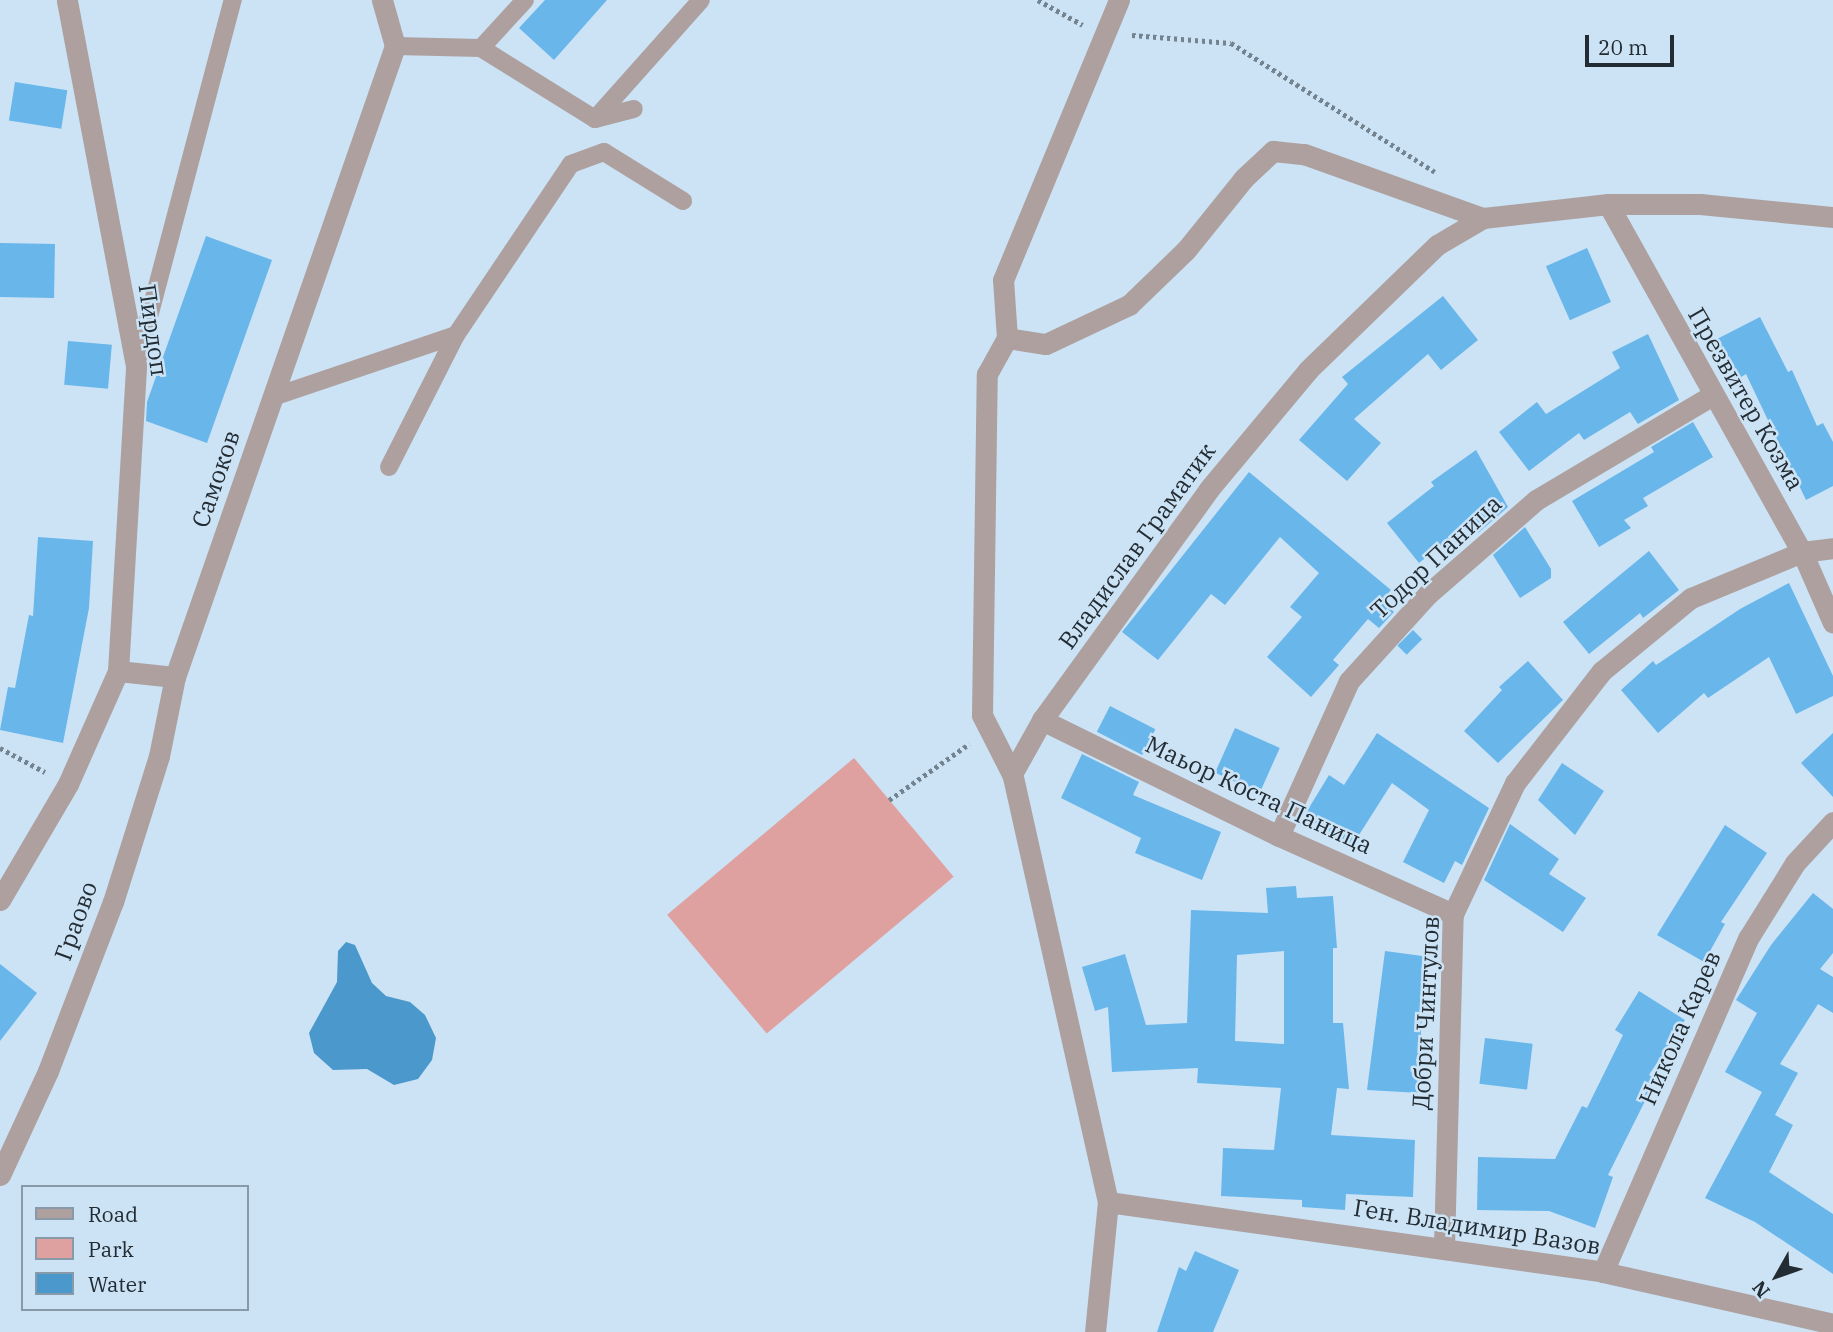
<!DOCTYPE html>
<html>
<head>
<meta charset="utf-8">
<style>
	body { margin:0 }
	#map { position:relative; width:1833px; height:1332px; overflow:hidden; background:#cbe3f5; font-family:"IBM Plex Serif",serif }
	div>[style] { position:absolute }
	.green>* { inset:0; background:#dea1a0; transform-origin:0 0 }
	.water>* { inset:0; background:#4b98cc }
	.building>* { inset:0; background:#69b6eb; transform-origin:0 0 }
	.path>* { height:4.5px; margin-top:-2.25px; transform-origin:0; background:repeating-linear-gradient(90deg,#738390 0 3.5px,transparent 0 7px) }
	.service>* { height:18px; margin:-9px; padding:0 9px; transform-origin:9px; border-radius:9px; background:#ada09f }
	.minor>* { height:21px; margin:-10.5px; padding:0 10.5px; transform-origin:10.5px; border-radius:10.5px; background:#ada09f }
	span { translate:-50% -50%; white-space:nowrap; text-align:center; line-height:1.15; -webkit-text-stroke:5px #cbe3f5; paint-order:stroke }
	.street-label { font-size:24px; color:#232c33 }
	.legend { position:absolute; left:21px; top:1185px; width:228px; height:126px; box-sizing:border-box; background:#cbe3f5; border:2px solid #889aa7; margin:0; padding:9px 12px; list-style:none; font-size:21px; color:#232c33 }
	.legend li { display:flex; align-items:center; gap:14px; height:35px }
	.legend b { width:35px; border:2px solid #889aa7 }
	.north { position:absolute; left:1742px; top:1241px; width:70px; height:70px; -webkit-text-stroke:5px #cbe3f5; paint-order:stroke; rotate:230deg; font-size:19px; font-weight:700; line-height:28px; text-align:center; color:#232c33 }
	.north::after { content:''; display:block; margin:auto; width:24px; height:32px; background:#232c33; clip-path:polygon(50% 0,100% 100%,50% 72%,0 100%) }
	.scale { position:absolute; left:1585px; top:35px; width:89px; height:32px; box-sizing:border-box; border:4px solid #232c33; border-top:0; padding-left:9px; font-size:21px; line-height:24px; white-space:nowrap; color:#232c33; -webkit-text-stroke:5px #cbe3f5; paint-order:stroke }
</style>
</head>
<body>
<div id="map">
	<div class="green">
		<div style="left:854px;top:758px;width:155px;height:244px;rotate:50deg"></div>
	</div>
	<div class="water">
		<div style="clip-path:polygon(346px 942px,355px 945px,372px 983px,386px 996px,410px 1002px,425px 1015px,436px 1038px,432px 1060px,418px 1079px,394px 1085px,367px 1069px,333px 1070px,314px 1053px,309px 1033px,337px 982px,338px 951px)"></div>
	</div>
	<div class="building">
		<div style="clip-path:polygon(545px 0,607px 0,554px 60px,519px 28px)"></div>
		<div style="left:15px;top:82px;width:53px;height:39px;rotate:9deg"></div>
		<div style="clip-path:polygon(206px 236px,272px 260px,207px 443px,146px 421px,147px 402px)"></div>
		<div style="left:0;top:243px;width:55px;height:54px;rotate:1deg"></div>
		<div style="left:1587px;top:248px;width:59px;height:45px;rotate:66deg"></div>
		<div style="clip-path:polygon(1443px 296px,1478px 340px,1441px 370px,1428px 354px,1354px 419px,1381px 443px,1347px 481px,1299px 440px,1348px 384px,1342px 377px)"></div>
		<div style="clip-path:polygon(1760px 317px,1788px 372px,1792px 370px,1817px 426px,1823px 423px,1833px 442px,1833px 486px,1806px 500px,1746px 374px,1738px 379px,1717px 339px)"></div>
		<div style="clip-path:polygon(1648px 334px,1679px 400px,1638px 424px,1630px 412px,1584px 440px,1579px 433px,1529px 471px,1499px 432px,1537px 402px,1546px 414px,1620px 368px,1612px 352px)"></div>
		<div style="left:68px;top:341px;width:44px;height:44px;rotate:5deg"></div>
		<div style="clip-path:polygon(1693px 422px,1713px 457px,1643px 498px,1648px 506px,1624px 520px,1631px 528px,1599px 547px,1572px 501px,1654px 452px,1651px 447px)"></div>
		<div style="clip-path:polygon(1476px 450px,1508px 507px,1478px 533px,1474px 526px,1469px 530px,1466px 526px,1419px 563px,1387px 523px,1434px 486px,1431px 482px)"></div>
		<div style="clip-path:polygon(1249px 472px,1391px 590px,1382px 600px,1394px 612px,1379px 628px,1368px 619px,1333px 660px,1339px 665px,1311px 697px,1267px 657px,1302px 617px,1290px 607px,1319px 573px,1280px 537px,1225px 605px,1211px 594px,1158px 660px,1122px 632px)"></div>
		<div style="clip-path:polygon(1525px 527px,1551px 569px,1551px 578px,1520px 598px,1493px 555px)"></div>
		<div style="clip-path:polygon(38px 537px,93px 541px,89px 608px,63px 743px,0 730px,8px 687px,15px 688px,29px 615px,33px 616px)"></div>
		<div style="clip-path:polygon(1649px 551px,1679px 590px,1643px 618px,1640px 613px,1589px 654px,1563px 622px)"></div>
		<div style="clip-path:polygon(1789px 583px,1833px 676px,1833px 696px,1796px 714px,1769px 657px,1708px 698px,1704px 693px,1658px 733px,1621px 690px,1653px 661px,1656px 665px,1740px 609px)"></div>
		<div style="left:1413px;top:630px;width:13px;height:22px;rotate:45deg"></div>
		<div style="clip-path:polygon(1528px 661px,1563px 700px,1498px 763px,1464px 731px,1502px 690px,1499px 687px)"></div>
		<div style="left:1110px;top:706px;width:51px;height:29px;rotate:27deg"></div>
		<div style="left:1235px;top:728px;width:49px;height:49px;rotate:24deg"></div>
		<div style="clip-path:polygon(1377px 733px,1489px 808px,1462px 865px,1455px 861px,1444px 883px,1403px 862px,1429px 810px,1392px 783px,1352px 846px,1304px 816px,1329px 775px,1344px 785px)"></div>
		<div style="clip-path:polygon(1833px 733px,1833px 797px,1801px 763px)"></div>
		<div style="clip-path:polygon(1082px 754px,1139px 782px,1133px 795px,1221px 832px,1202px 880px,1135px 853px,1141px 838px,1061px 798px)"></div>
		<div style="clip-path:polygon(1562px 763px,1604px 791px,1575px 835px,1538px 800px)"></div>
		<div style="clip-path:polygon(1510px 824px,1559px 859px,1549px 874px,1586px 898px,1563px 932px,1484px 880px)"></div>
		<div style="clip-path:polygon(1725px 825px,1767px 853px,1721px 922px,1725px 924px,1704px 962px,1657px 935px)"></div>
		<div style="clip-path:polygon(evenodd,1296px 886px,1297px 898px,1333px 896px,1337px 948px,1333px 948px,1333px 1023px,1343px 1023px,1349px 1089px,1337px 1088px,1331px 1135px,1415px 1140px,1413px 1197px,1346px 1194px,1345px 1210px,1302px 1207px,1302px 1200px,1221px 1196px,1223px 1148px,1274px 1150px,1281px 1088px,1197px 1083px,1198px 1068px,1112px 1072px,1108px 1007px,1095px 1011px,1082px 967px,1125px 954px,1146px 1025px,1187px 1023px,1191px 910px,1268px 913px,1266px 888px,1296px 886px,1284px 951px,1284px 1044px,1235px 1041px,1237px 955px,1284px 951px)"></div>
		<div style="clip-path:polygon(1813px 893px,1833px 909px,1833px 953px,1820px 969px,1833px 977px,1833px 1013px,1818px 1004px,1780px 1064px,1798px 1073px,1775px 1115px,1793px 1125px,1769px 1172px,1833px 1214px,1833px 1274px,1755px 1222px,1705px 1198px,1762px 1092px,1725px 1072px,1757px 1013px,1736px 1000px,1771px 945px)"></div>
		<div style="clip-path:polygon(1385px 951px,1430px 957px,1421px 1027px,1420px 1093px,1367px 1090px)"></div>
		<div style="clip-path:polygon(0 964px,37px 993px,0 1041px)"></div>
		<div style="clip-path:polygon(1639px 991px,1685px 1020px,1649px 1075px,1656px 1079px,1608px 1175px,1613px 1177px,1595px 1228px,1549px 1211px,1477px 1210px,1478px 1157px,1555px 1159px,1582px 1106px,1587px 1108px,1623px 1035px,1615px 1030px)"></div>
		<div style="left:1485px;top:1038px;width:48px;height:46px;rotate:7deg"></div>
		<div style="clip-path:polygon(1195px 1251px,1239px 1270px,1213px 1332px,1157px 1332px,1179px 1267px,1186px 1271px)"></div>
	</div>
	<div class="path">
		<div style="left:1038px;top:0;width:51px;rotate:29.1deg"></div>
		<div style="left:1132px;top:35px;width:99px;rotate:4.6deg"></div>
		<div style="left:1231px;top:43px;width:241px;rotate:32.3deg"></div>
		<div style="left:0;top:748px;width:51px;rotate:28.1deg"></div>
		<div style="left:889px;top:800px;width:98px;rotate:-35deg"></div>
	</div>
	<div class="service">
		<div style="left:395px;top:46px;width:86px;rotate:1.3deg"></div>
		<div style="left:481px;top:48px;width:134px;rotate:31.9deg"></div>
		<div style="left:595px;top:119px;width:40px;rotate:-14.4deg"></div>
		<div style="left:481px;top:48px;width:65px;rotate:-47.5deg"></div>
		<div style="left:595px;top:119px;width:159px;rotate:-48.3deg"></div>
		<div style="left:136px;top:366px;width:379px;rotate:-75.2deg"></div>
		<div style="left:273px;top:397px;width:193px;rotate:-18.7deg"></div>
		<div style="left:389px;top:467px;width:148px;rotate:-63.1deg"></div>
		<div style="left:456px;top:335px;width:206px;rotate:-56.1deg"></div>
		<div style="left:571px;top:164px;width:35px;rotate:-20deg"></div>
		<div style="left:604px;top:152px;width:93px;rotate:31.8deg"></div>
	</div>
	<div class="minor">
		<div style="left:1608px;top:204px;width:398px;rotate:60.9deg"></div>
		<div style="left:1802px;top:552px;width:77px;rotate:66.4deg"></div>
		<div style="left:1007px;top:338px;width:39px;rotate:9deg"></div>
		<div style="left:1046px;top:344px;width:92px;rotate:-25.2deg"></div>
		<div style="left:1129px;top:305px;width:79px;rotate:-44deg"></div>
		<div style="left:1186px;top:250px;width:92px;rotate:-51.1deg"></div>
		<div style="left:1244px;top:178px;width:40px;rotate:-43deg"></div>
		<div style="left:1273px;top:151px;width:31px;rotate:6deg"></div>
		<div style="left:1304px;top:154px;width:190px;rotate:19.7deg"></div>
		<div style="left:118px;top:671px;width:57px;rotate:6deg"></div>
		<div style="left:1042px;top:720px;width:264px;rotate:26.1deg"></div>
		<div style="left:1279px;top:836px;width:191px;rotate:24.1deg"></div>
		<div style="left:1012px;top:774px;width:66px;rotate:-117deg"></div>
		<div style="left:982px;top:715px;width:341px;rotate:-89.2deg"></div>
		<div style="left:987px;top:374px;width:41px;rotate:-60.9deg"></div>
		<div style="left:1007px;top:338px;width:58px;rotate:-93.9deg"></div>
		<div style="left:1003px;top:280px;width:303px;rotate:-67.5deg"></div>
		<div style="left:1279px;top:836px;width:170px;rotate:-65.7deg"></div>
		<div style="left:1349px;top:681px;width:118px;rotate:-47.8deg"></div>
		<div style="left:1428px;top:594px;width:143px;rotate:-41deg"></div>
		<div style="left:1536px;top:500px;width:206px;rotate:-30.7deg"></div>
		<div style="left:0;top:900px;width:134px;rotate:-59.6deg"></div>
		<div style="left:68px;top:784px;width:124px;rotate:-66.1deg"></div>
		<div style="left:118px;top:671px;width:306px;rotate:-86.6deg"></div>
		<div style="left:136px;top:366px;width:372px;rotate:-100.7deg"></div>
		<div style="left:0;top:1175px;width:115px;rotate:-65.2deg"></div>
		<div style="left:48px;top:1071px;width:181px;rotate:-69deg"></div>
		<div style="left:113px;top:902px;width:153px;rotate:-72.5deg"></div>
		<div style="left:159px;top:756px;width:81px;rotate:-78.6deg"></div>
		<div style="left:175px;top:677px;width:668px;rotate:-70.78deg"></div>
		<div style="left:395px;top:46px;width:48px;rotate:-105.8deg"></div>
		<div style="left:1108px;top:1202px;width:500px;rotate:8deg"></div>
		<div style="left:1603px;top:1272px;width:236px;rotate:12.7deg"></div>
		<div style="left:1444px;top:1247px;width:333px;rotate:-88.5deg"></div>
		<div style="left:1453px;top:914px;width:145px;rotate:-64.7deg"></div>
		<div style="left:1515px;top:783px;width:142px;rotate:-52.2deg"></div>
		<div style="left:1602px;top:671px;width:115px;rotate:-39.4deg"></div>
		<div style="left:1691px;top:598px;width:120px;rotate:-22.5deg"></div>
		<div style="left:1802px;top:552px;width:31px;rotate:-7deg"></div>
		<div style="left:1603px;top:1272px;width:365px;rotate:-66.5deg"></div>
		<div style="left:1749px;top:937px;width:87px;rotate:-58.1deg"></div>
		<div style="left:1795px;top:863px;width:56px;rotate:-47.2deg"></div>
		<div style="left:1095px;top:1332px;width:131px;rotate:-84.3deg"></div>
		<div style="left:1108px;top:1202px;width:439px;rotate:-102.6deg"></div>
		<div style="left:1012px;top:774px;width:62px;rotate:-60.9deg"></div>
		<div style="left:1042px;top:720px;width:285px;rotate:-54.1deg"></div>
		<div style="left:1209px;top:489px;width:155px;rotate:-50.2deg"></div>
		<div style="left:1308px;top:370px;width:180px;rotate:-44.1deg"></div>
		<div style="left:1437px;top:245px;width:53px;rotate:-30.4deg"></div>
		<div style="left:1483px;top:218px;width:126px;rotate:-6.4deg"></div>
		<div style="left:1608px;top:204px;width:92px"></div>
		<div style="left:1700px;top:204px;width:134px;rotate:5.6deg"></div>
	</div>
	<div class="street-label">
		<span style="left:153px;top:330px;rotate:82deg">Пирдоп</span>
		<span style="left:1746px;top:399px;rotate:60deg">Презвитер Козма</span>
		<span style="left:216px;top:479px;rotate:-71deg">Самоков</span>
		<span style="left:1137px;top:546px;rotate:-54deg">Владислав Граматик</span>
		<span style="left:1436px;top:557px;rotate:-43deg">Тодор Паница</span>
		<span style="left:1259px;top:795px;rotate:25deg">Маьор Коста Паница</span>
		<span style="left:76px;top:921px;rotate:-70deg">Граово</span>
		<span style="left:1426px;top:1013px;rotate:-87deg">Добри Чинтулов</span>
		<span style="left:1680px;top:1028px;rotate:-66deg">Никола Карев</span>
		<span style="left:1477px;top:1227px;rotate:9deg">Ген. Владимир Вазов</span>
	</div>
	<ul class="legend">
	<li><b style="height:9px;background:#ada09f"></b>Road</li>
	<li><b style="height:19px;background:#dea1a0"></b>Park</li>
	<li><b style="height:19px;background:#4b98cc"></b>Water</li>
	</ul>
	<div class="north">N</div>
	<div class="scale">20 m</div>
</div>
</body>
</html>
